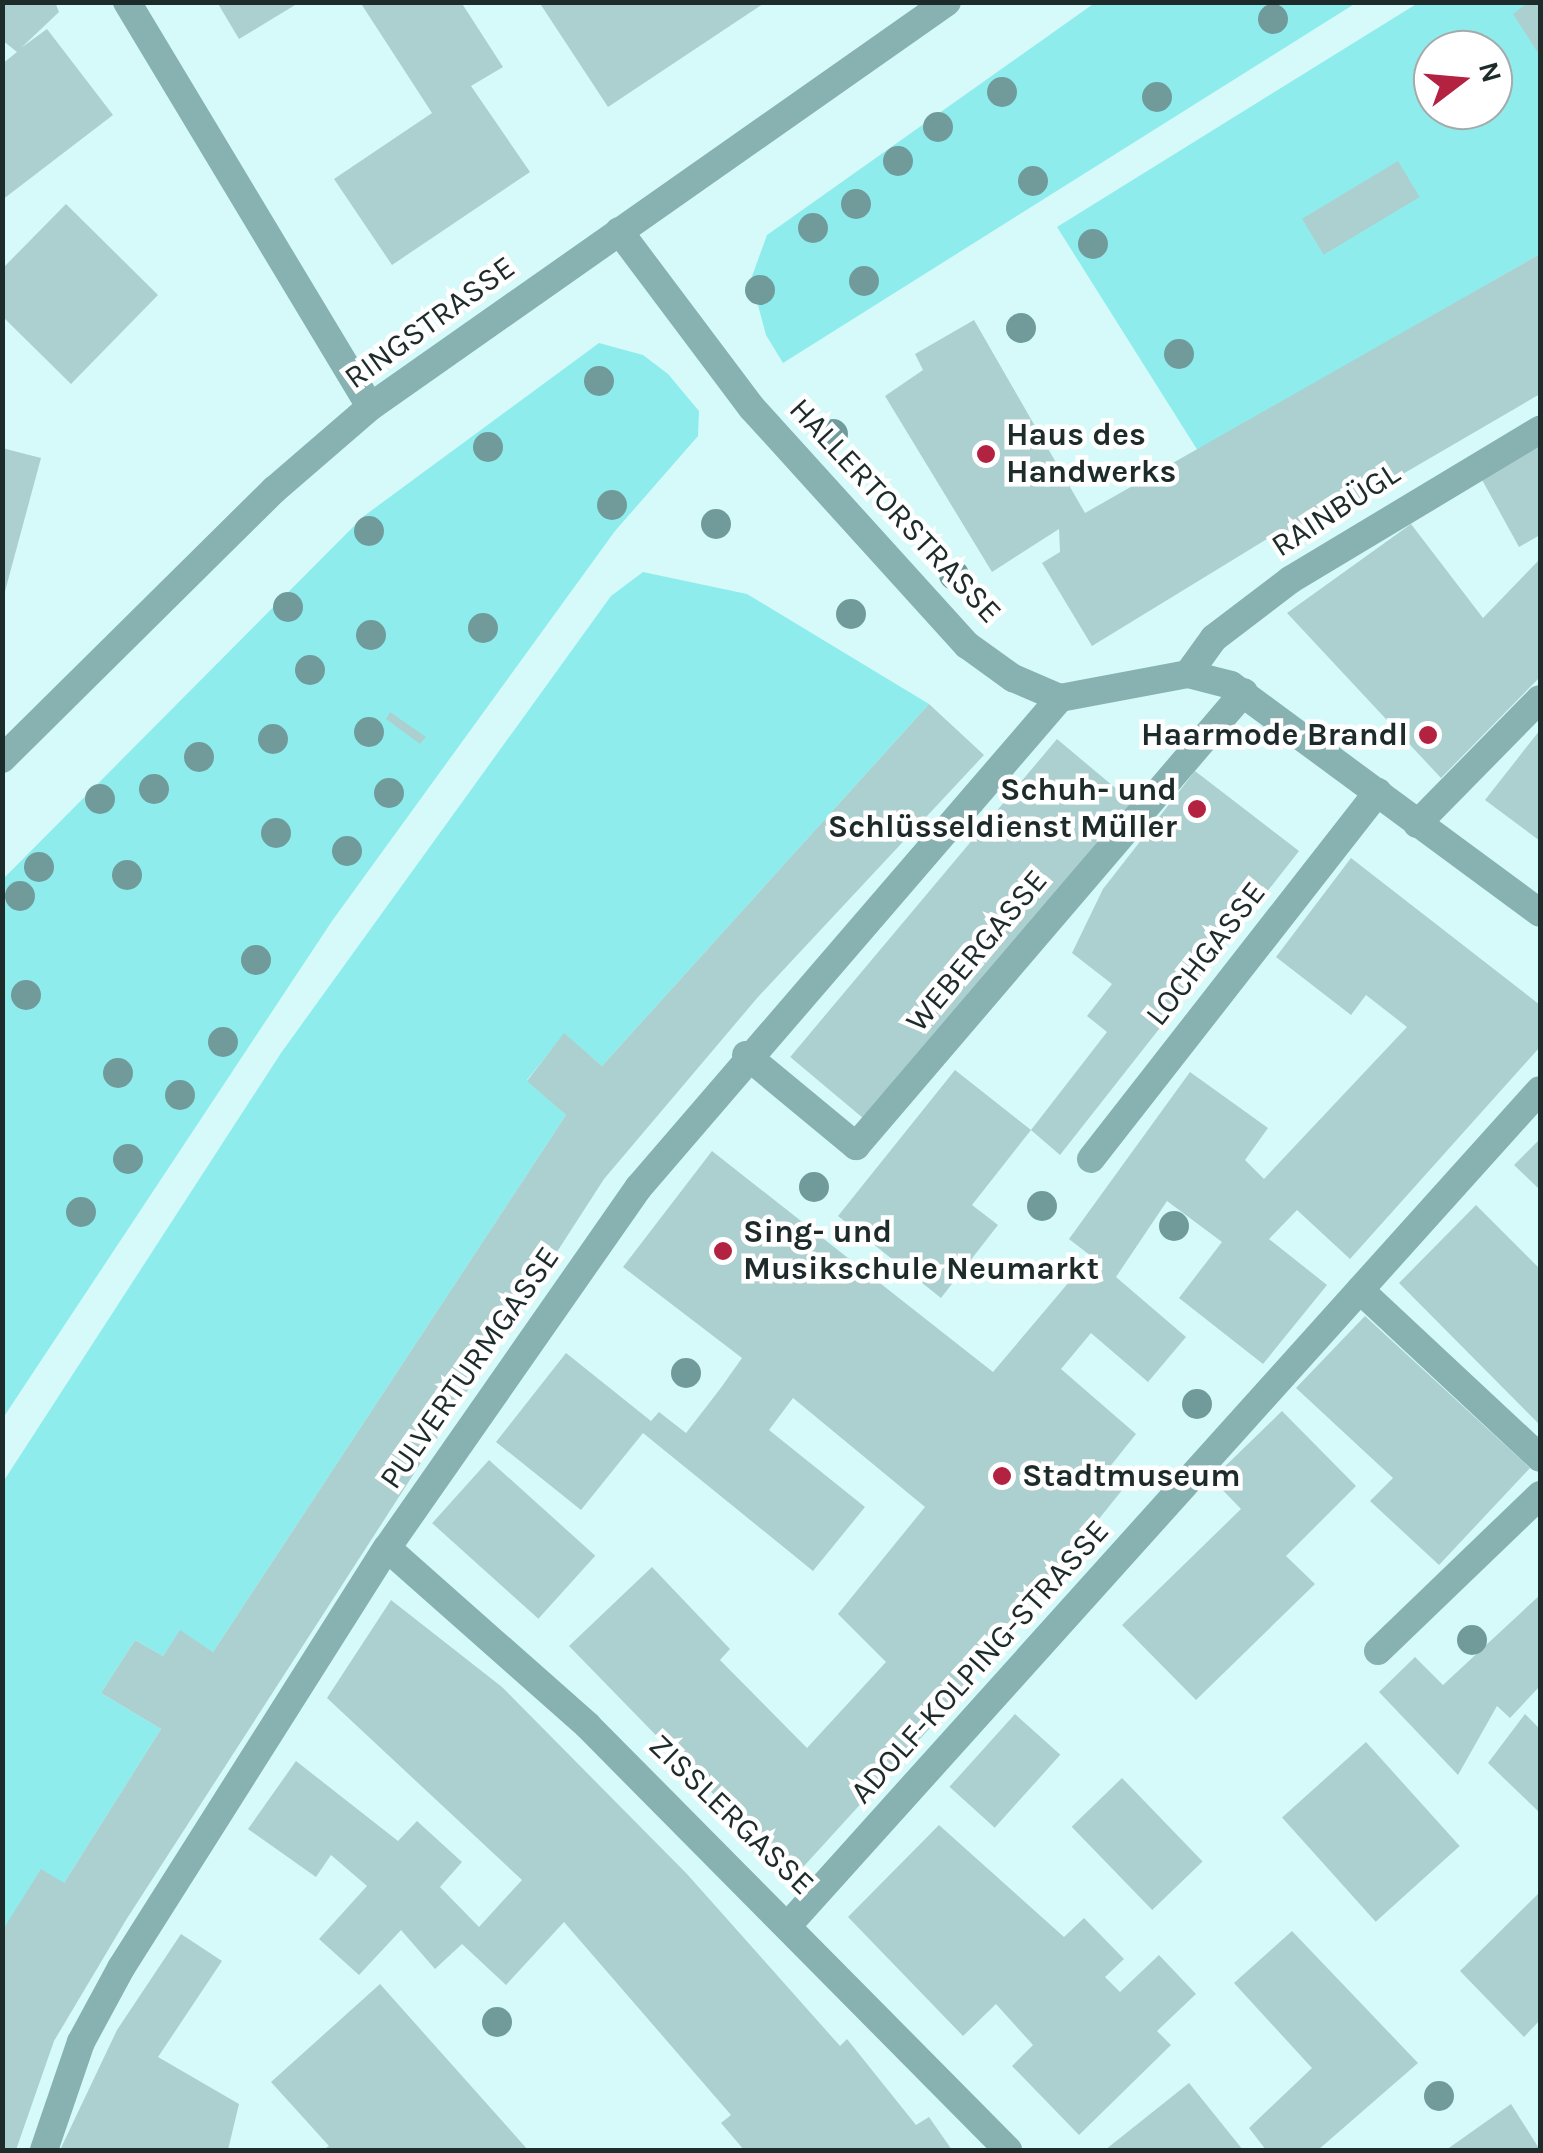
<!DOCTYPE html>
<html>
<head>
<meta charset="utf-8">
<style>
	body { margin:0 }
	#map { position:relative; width:1543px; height:2153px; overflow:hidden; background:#d5faf9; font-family:Karla,sans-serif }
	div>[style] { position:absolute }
	.green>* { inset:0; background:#8eedec }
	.building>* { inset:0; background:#acd0cf; transform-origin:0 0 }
	.minor>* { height:28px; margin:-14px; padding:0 14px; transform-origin:14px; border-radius:14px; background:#88b1b1 }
	.trees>* { width:30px; height:30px; margin:-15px; border-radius:50%; background:#719b9b }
	.dots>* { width:28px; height:28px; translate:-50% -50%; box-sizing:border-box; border:5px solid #fff; border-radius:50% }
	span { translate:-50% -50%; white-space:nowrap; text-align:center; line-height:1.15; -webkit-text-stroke:9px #fff; paint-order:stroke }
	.street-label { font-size:32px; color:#1d2b2b }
	.poi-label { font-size:32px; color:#1d2b2b; font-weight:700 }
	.left { translate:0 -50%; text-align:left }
	.right { translate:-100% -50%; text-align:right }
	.frame { position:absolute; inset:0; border:5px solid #1d2b2b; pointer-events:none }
	.north { position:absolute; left:1413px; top:30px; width:100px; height:100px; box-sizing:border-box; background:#fff; border:2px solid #a5aaaa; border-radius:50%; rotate:74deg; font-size:28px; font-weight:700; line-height:40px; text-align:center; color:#1d2b2b }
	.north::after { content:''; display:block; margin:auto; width:35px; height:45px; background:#b42242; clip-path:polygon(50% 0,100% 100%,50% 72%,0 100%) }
</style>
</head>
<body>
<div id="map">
	<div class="green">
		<div style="clip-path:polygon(1096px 2px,1356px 3px,783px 363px,766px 335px,751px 279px,767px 235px)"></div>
		<div style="clip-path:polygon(evenodd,1418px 3px,1540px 3px,1540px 254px,1198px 451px,1057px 227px,1418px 3px,1433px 50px,1493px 50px,1493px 110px,1433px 110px,1433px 50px)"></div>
		<div style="clip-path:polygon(599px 343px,643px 355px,668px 374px,699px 411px,698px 436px,615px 531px,332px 921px,3px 1418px,3px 879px,364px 516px)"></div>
		<div style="clip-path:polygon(643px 572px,747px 594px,929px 704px,602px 1066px,564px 1034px,527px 1080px,566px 1115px,213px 1652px,180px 1631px,163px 1656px,135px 1640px,101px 1693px,161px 1729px,64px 1883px,3px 1931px,3px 1482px,281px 1053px,611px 596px)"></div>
	</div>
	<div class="building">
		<div style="clip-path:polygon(2px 2px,55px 2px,59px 12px,21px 48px,47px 29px,113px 115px,2px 200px,2px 64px,17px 52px,2px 40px)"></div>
		<div style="clip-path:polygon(217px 2px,300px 2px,239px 39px)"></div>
		<div style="clip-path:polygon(360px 2px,461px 2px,503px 67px,471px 86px,530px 172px,392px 265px,334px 179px,432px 113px)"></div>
		<div style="clip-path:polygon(539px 2px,766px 2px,608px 107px)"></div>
		<div style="clip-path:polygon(1529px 2px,1540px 2px,1540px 56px,1513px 14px)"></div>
		<div style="left:1398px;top:161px;width:42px;height:112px;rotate:59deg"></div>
		<div style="clip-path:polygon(66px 204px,158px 295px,71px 384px,2px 316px,2px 269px)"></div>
		<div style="clip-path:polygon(1540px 254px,1540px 394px,1274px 549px,1267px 539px,1092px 646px,1042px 563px,1060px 552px,1059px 529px,992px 572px,885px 396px,923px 370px,915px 354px,974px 320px,1085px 513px)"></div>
		<div style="clip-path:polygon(1540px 444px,1540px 535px,1519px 547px,1481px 478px)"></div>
		<div style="clip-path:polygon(2px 448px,41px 458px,4px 595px,2px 595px)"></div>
		<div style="clip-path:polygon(1411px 524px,1483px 618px,1540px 559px,1540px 677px,1441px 778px,1287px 613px)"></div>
		<div style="clip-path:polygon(929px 704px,984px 755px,758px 997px,604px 1179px,126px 1920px,54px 2041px,16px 2150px,2px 2150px,2px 1931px,41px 1869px,64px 1883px,161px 1729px,101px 1693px,135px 1640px,163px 1656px,180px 1630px,213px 1652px,566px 1115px,527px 1081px,564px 1033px,602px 1066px)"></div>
		<div style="clip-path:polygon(390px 712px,426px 737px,420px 744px,386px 719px)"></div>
		<div style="clip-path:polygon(1540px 730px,1540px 841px,1485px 800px)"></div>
		<div style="left:1057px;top:739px;width:98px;height:415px;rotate:40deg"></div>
		<div style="clip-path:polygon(1195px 771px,1299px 851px,1060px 1155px,1031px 1130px,972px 1205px,998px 1225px,941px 1298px,838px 1216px,955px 1070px,1031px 1130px,1107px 1032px,1087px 1016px,1112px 984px,1072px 953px,1103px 889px)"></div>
		<div style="clip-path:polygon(1351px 858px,1540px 1005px,1540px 1047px,1350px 1259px,1297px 1210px,1269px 1239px,1327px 1285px,1263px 1364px,1179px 1298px,1222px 1242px,1167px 1201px,1116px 1277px,1186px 1337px,1148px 1382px,1091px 1333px,1061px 1369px,1136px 1434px,1108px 1469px,1127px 1484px,940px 1717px,794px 1877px,569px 1646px,652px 1567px,730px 1649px,720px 1660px,807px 1748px,886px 1662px,838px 1614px,925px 1507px,793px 1398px,769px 1430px,865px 1507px,813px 1571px,643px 1433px,581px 1510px,496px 1442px,566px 1353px,651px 1421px,659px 1412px,686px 1433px,720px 1389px,742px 1358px,623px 1267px,712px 1151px,993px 1372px,1091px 1256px,1069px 1239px,1190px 1072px,1268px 1128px,1245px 1160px,1264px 1179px,1407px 1027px,1366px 995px,1351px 1015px,1276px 957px)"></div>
		<div style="clip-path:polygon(1540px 1139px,1540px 1190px,1514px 1165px)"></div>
		<div style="clip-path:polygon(1476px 1205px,1540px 1269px,1540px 1425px,1399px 1283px)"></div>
		<div style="clip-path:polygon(1365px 1316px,1530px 1468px,1439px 1565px,1370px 1501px,1393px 1478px,1296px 1388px)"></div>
		<div style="clip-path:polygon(1282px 1411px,1356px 1486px,1286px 1556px,1315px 1584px,1196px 1700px,1122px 1625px,1241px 1509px,1212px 1479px)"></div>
		<div style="left:489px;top:1460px;width:143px;height:85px;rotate:42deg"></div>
		<div style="clip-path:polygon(1540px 1595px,1540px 1686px,1510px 1718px,1497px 1706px,1458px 1775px,1379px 1692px,1415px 1657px,1443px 1685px)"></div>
		<div style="clip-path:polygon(391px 1600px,502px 1687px,687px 1874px,840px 2046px,847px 2039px,916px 2125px,929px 2117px,952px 2150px,744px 2150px,721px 2123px,731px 2115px,564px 1922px,506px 1985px,462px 1944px,435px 1969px,401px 1930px,359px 1975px,319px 1939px,367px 1886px,331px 1855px,316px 1877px,248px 1829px,296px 1761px,398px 1841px,417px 1821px,462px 1862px,440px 1887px,479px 1927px,522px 1880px,327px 1698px)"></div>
		<div style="left:1015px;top:1714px;width:61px;height:98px;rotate:42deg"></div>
		<div style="clip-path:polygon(1525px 1714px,1540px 1729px,1540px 1813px,1488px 1763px)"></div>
		<div style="left:1366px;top:1742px;width:140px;height:113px;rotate:48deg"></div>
		<div style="left:1122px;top:1778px;width:116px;height:70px;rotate:46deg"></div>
		<div style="clip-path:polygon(939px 1825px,1064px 1937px,1084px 1918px,1124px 1959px,1105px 1977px,1120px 1992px,1159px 1955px,1196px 1994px,1157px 2031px,1171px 2045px,1079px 2135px,1012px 2066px,1033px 2045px,996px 2004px,963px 2036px,848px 1917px)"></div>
		<div style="clip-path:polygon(1540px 1892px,1540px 2020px,1524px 2037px,1460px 1971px)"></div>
		<div style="clip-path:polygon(1292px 1931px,1418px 2063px,1318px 2150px,1266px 2150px,1249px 2128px,1312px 2068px,1234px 1983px)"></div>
		<div style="clip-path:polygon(181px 1934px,222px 1961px,158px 2057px,239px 2104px,228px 2150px,60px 2150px,117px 2030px)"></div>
		<div style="clip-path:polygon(380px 1984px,528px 2150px,323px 2150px,329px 2146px,271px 2082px)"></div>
		<div style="clip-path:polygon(1189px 2083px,1243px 2150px,1105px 2150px)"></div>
		<div style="clip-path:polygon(1511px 2104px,1540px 2150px,1446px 2150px)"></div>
	</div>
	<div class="minor">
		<div style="left:127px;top:2px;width:472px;rotate:59deg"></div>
		<div style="left:619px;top:231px;width:221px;rotate:53.1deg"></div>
		<div style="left:752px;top:408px;width:320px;rotate:47.8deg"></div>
		<div style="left:967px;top:645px;width:57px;rotate:35.7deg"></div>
		<div style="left:1013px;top:678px;width:51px;rotate:23.1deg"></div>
		<div style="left:1060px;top:698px;width:130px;rotate:-10.6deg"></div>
		<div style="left:1188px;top:674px;width:44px;rotate:14.3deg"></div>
		<div style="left:1231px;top:685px;width:384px;rotate:36.4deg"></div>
		<div style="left:1188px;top:674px;width:44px;rotate:-54.2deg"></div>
		<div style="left:1214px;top:638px;width:96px;rotate:-37.3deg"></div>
		<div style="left:1290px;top:580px;width:292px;rotate:-31deg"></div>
		<div style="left:2px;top:759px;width:383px;rotate:-44.7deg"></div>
		<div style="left:274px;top:490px;width:127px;rotate:-40.8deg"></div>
		<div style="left:370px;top:407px;width:705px;rotate:-35.07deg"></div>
		<div style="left:1417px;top:824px;width:175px;rotate:-45.5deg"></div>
		<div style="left:746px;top:1055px;width:143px;rotate:39.6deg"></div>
		<div style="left:856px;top:1146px;width:597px;rotate:-49.48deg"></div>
		<div style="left:1091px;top:1159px;width:466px;rotate:-52deg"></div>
		<div style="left:1360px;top:1290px;width:246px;rotate:43deg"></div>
		<div style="left:387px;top:1548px;width:268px;rotate:41.5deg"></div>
		<div style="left:588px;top:1726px;width:597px;rotate:45.27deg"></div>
		<div style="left:1378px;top:1651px;width:225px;rotate:-43.9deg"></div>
		<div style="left:791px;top:1922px;width:1119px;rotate:-48.01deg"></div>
		<div style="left:44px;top:2150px;width:114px;rotate:-71.1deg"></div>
		<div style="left:81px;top:2042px;width:84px;rotate:-61.6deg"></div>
		<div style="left:121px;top:1968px;width:497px;rotate:-57.7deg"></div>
		<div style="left:387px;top:1548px;width:440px;rotate:-55.1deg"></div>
		<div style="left:639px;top:1187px;width:645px;rotate:-49.27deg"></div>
	</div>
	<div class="trees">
		<div style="left:1273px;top:19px"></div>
		<div style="left:1002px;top:92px"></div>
		<div style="left:1157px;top:97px"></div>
		<div style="left:938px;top:127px"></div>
		<div style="left:898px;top:161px"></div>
		<div style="left:1033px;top:181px"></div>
		<div style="left:856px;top:204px"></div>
		<div style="left:813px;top:228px"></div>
		<div style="left:1093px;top:244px"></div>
		<div style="left:864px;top:281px"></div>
		<div style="left:760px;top:290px"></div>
		<div style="left:1021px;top:328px"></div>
		<div style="left:1179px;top:354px"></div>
		<div style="left:599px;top:381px"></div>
		<div style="left:833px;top:434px"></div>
		<div style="left:488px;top:447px"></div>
		<div style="left:612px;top:505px"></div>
		<div style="left:716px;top:524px"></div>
		<div style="left:369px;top:531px"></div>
		<div style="left:954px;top:575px"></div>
		<div style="left:288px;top:607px"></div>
		<div style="left:851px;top:614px"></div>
		<div style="left:483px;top:628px"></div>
		<div style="left:371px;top:635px"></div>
		<div style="left:310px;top:670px"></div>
		<div style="left:369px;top:732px"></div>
		<div style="left:273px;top:739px"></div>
		<div style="left:199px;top:757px"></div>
		<div style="left:154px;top:789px"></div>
		<div style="left:389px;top:793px"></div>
		<div style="left:100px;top:799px"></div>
		<div style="left:276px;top:833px"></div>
		<div style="left:347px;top:851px"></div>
		<div style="left:39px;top:867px"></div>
		<div style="left:127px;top:875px"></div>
		<div style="left:20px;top:896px"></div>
		<div style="left:256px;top:960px"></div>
		<div style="left:26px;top:995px"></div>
		<div style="left:223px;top:1042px"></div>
		<div style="left:118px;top:1073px"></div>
		<div style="left:180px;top:1095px"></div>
		<div style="left:128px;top:1159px"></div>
		<div style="left:814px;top:1187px"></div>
		<div style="left:1042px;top:1206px"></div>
		<div style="left:81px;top:1212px"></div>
		<div style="left:1174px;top:1226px"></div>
		<div style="left:686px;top:1373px"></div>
		<div style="left:1197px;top:1404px"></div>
		<div style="left:1472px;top:1640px"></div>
		<div style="left:497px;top:2022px"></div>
		<div style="left:1439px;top:2096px"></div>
	</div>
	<div class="dots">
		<div style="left:986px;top:454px;background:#b42242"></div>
		<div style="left:1428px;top:735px;background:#b42242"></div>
		<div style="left:1197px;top:809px;background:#b42242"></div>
		<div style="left:723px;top:1251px;background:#b42242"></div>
		<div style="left:1002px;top:1476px;background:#b42242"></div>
	</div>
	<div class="street-label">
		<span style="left:430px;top:323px;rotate:-36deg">RINGSTRASSE</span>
		<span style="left:1336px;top:510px;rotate:-33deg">RAINBÜGL</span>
		<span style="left:895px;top:511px;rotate:47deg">HALLERTORSTRASSE</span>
		<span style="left:977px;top:951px;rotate:-50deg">WEBERGASSE</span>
		<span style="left:1206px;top:954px;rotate:-52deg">LOCHGASSE</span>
		<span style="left:470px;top:1368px;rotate:-55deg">PULVERTURMGASSE</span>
		<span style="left:980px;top:1662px;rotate:-48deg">ADOLF-KOLPING-STRASSE</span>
		<span style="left:731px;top:1815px;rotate:44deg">ZISSLERGASSE</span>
	</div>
	<div class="poi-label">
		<span class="left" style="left:1006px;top:454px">Haus des<br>Handwerks</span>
		<span class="right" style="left:1408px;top:735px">Haarmode Brandl</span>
		<span class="right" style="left:1177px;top:809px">Schuh- und<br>Schlüsseldienst Müller</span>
		<span class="left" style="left:743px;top:1251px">Sing- und<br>Musikschule Neumarkt</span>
		<span class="left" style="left:1022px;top:1476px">Stadtmuseum</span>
	</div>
	<div class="frame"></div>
	<div class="north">N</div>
</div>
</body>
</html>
